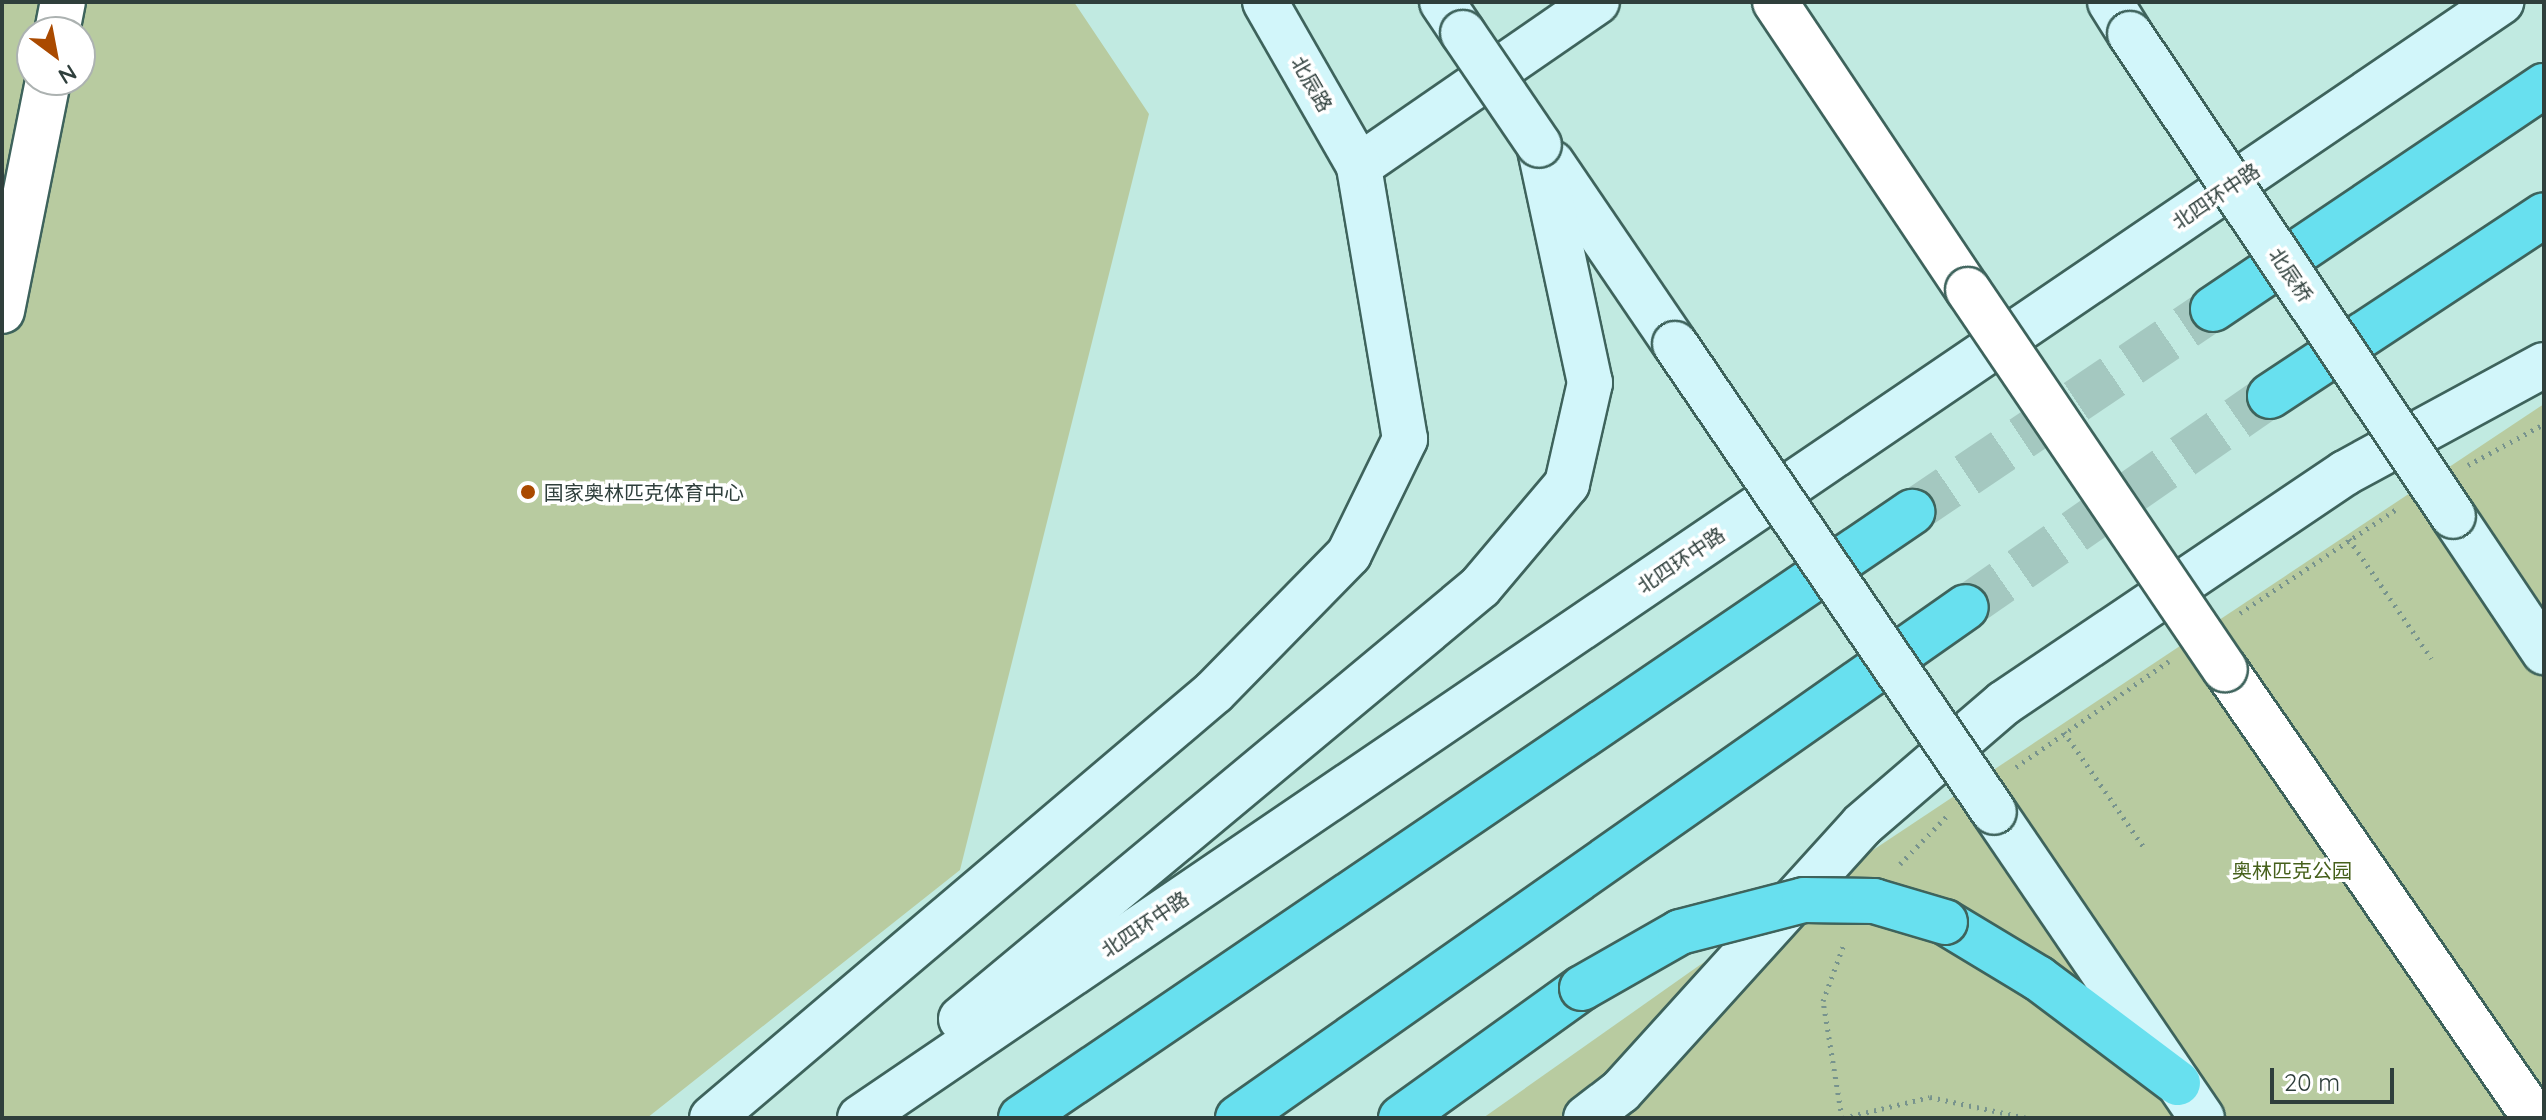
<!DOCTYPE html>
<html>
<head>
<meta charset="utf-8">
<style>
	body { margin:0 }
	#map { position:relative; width:2546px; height:1120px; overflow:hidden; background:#c1eae1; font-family:Quicksand,"Noto Sans SC",sans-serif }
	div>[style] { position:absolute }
	.green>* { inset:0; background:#b8cba0 }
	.highway-tunnel>* { height:44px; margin-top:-22px; transform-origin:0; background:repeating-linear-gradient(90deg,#a4c8c0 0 44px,transparent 0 66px) }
	.path>* { height:5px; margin-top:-2.5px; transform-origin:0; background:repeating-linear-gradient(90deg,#77938d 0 2px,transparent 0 8px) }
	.roads { filter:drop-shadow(2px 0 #3e635c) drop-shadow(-2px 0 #3e635c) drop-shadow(0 2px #3e635c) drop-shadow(0 -2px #3e635c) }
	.street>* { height:44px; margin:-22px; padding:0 22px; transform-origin:22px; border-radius:22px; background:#fff }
	.secondary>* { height:44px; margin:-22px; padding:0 22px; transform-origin:22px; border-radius:22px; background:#d2f6fa }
	.highway>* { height:44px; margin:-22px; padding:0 22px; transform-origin:22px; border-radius:22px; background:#68e0ef }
	.bridges { filter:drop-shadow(2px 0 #3e635c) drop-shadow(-2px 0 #3e635c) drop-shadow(0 2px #3e635c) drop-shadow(0 -2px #3e635c) }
	.street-bridge>* { height:44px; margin:-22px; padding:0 22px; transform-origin:22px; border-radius:22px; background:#fff }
	.secondary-bridge>* { height:44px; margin:-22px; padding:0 22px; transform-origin:22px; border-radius:22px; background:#d2f6fa }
	.highway-bridge>* { height:44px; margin:-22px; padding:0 22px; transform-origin:22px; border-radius:22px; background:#68e0ef }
	.dots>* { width:22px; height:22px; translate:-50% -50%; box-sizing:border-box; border:4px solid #fff; border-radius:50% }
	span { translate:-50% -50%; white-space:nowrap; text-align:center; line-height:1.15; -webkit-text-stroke:7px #fff; paint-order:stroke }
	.street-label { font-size:20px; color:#2f3f3c }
	.poi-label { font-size:20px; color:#2f3f3c }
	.left { translate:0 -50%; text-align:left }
	.park-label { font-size:20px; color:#46601b }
	.frame { position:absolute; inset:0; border:4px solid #2f3f3c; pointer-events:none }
	.north { position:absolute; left:16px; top:16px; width:80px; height:80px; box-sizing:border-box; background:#fff; border:2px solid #acb2b1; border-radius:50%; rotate:148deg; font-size:22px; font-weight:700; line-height:32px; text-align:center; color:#2f3f3c }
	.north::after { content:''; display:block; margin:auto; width:28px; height:36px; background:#aa4a00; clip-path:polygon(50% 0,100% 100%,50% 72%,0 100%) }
	.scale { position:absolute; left:2270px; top:1068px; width:124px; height:36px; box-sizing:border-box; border:4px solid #2f3f3c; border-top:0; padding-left:10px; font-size:24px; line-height:28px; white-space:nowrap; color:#2f3f3c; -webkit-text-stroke:6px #fff; paint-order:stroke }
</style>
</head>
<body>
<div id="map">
	<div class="green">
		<div style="clip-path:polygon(evenodd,2px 2px,1074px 2px,1149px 114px,960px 870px,647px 1118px,2px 1118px,2px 2px,32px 32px,80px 32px,80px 80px,32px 80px,32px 32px)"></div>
		<div style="clip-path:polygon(2544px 404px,2544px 1118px,1483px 1118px,1697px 967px)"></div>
	</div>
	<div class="highway-tunnel">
		<div style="left:1912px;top:512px;width:363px;rotate:-34deg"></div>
		<div style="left:1966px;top:607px;width:370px;rotate:-34.8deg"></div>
	</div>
	<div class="path">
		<div style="left:2468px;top:465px;width:86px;rotate:-28.3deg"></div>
		<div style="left:2349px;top:539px;width:145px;rotate:55.4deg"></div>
		<div style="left:2240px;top:613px;width:190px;rotate:-33.6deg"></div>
		<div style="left:2064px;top:732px;width:139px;rotate:55.3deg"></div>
		<div style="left:2016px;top:767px;width:186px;rotate:-34.7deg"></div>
		<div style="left:1900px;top:864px;width:66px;rotate:-45.6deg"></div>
		<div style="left:1842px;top:1118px;width:119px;rotate:-99.2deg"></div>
		<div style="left:1823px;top:1001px;width:61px;rotate:-69.8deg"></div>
		<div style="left:1843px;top:1118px;width:89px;rotate:-13.6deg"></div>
		<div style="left:1930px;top:1097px;width:99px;rotate:12.2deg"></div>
	</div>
	<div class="roads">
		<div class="street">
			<div style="left:1775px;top:2px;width:347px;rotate:56.2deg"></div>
			<div style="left:57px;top:32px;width:31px;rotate:-79deg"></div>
			<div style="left:2px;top:311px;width:236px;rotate:-78.7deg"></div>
			<div style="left:2225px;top:669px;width:546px;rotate:55.38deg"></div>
		</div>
		<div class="secondary">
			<div style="left:1442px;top:2px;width:37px;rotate:56deg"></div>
			<div style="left:2110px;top:2px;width:38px;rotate:58deg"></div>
			<div style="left:1552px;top:163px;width:219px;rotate:55.8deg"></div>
			<div style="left:1359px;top:166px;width:289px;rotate:-34.6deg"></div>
			<div style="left:2453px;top:516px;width:164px;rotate:56.2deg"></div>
			<div style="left:1994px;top:812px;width:370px;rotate:55.8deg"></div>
			<div style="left:961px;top:1019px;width:675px;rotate:-39.77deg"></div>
			<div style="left:1480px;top:587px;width:135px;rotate:-49.8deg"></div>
			<div style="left:1567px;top:484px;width:104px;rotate:-77.2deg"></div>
			<div style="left:1590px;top:383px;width:243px;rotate:-102.1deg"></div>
			<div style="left:712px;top:1118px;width:658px;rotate:-40.32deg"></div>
			<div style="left:1214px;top:692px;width:193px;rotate:-45.6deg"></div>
			<div style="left:1349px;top:554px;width:128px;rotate:-64deg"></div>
			<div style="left:1405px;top:439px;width:277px;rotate:-99.6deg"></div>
			<div style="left:1359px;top:166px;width:189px;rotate:-119.8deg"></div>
			<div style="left:860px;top:1118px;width:1985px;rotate:-34.22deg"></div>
			<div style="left:1586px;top:1118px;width:44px;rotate:-37.6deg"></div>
			<div style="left:1621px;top:1091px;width:359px;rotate:-47.8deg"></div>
			<div style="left:1862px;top:825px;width:187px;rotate:-40.7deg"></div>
			<div style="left:2004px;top:703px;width:411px;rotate:-34deg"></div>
			<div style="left:2345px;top:473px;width:226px;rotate:-28.5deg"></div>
		</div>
		<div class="highway">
			<div style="left:2213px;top:309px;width:399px;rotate:-34deg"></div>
			<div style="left:2270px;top:396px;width:328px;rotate:-33.4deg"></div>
			<div style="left:1945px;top:922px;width:109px;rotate:31.1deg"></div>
			<div style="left:2038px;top:978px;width:175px;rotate:36.9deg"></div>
			<div style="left:1021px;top:1118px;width:1078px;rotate:-34.22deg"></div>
			<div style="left:1238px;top:1118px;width:889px;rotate:-35.07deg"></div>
			<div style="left:1401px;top:1118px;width:223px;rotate:-35.7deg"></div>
		</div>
	</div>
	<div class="bridges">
		<div class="street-bridge">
			<div style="left:1968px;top:290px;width:458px;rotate:55.9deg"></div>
		</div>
		<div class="secondary-bridge">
			<div style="left:1463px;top:33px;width:135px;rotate:55.8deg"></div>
			<div style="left:2130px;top:34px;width:580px;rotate:56.17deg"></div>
			<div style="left:1675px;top:344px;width:566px;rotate:55.72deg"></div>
		</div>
		<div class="highway-bridge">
			<div style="left:1582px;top:988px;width:113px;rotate:-29.7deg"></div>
			<div style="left:1680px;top:932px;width:128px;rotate:-14.5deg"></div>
			<div style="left:1804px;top:900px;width:70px;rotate:0.8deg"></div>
			<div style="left:1874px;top:901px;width:74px;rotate:16.5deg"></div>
		</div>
	</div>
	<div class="dots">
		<div style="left:528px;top:492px;background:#aa4a00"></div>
	</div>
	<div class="street-label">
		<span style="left:1312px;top:84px;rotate:60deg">北辰路</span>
		<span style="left:2216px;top:196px;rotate:-34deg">北四环中路</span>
		<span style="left:2291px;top:275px;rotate:56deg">北辰桥</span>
		<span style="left:1681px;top:560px;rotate:-34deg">北四环中路</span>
		<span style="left:1145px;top:924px;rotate:-34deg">北四环中路</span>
	</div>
	<div class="poi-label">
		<span class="left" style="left:544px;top:492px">国家奥林匹克体育中心</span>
	</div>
	<div class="park-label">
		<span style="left:2292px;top:870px">奥林匹克公园</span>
	</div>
	<div class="frame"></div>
	<div class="north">N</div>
	<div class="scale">20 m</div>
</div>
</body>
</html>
